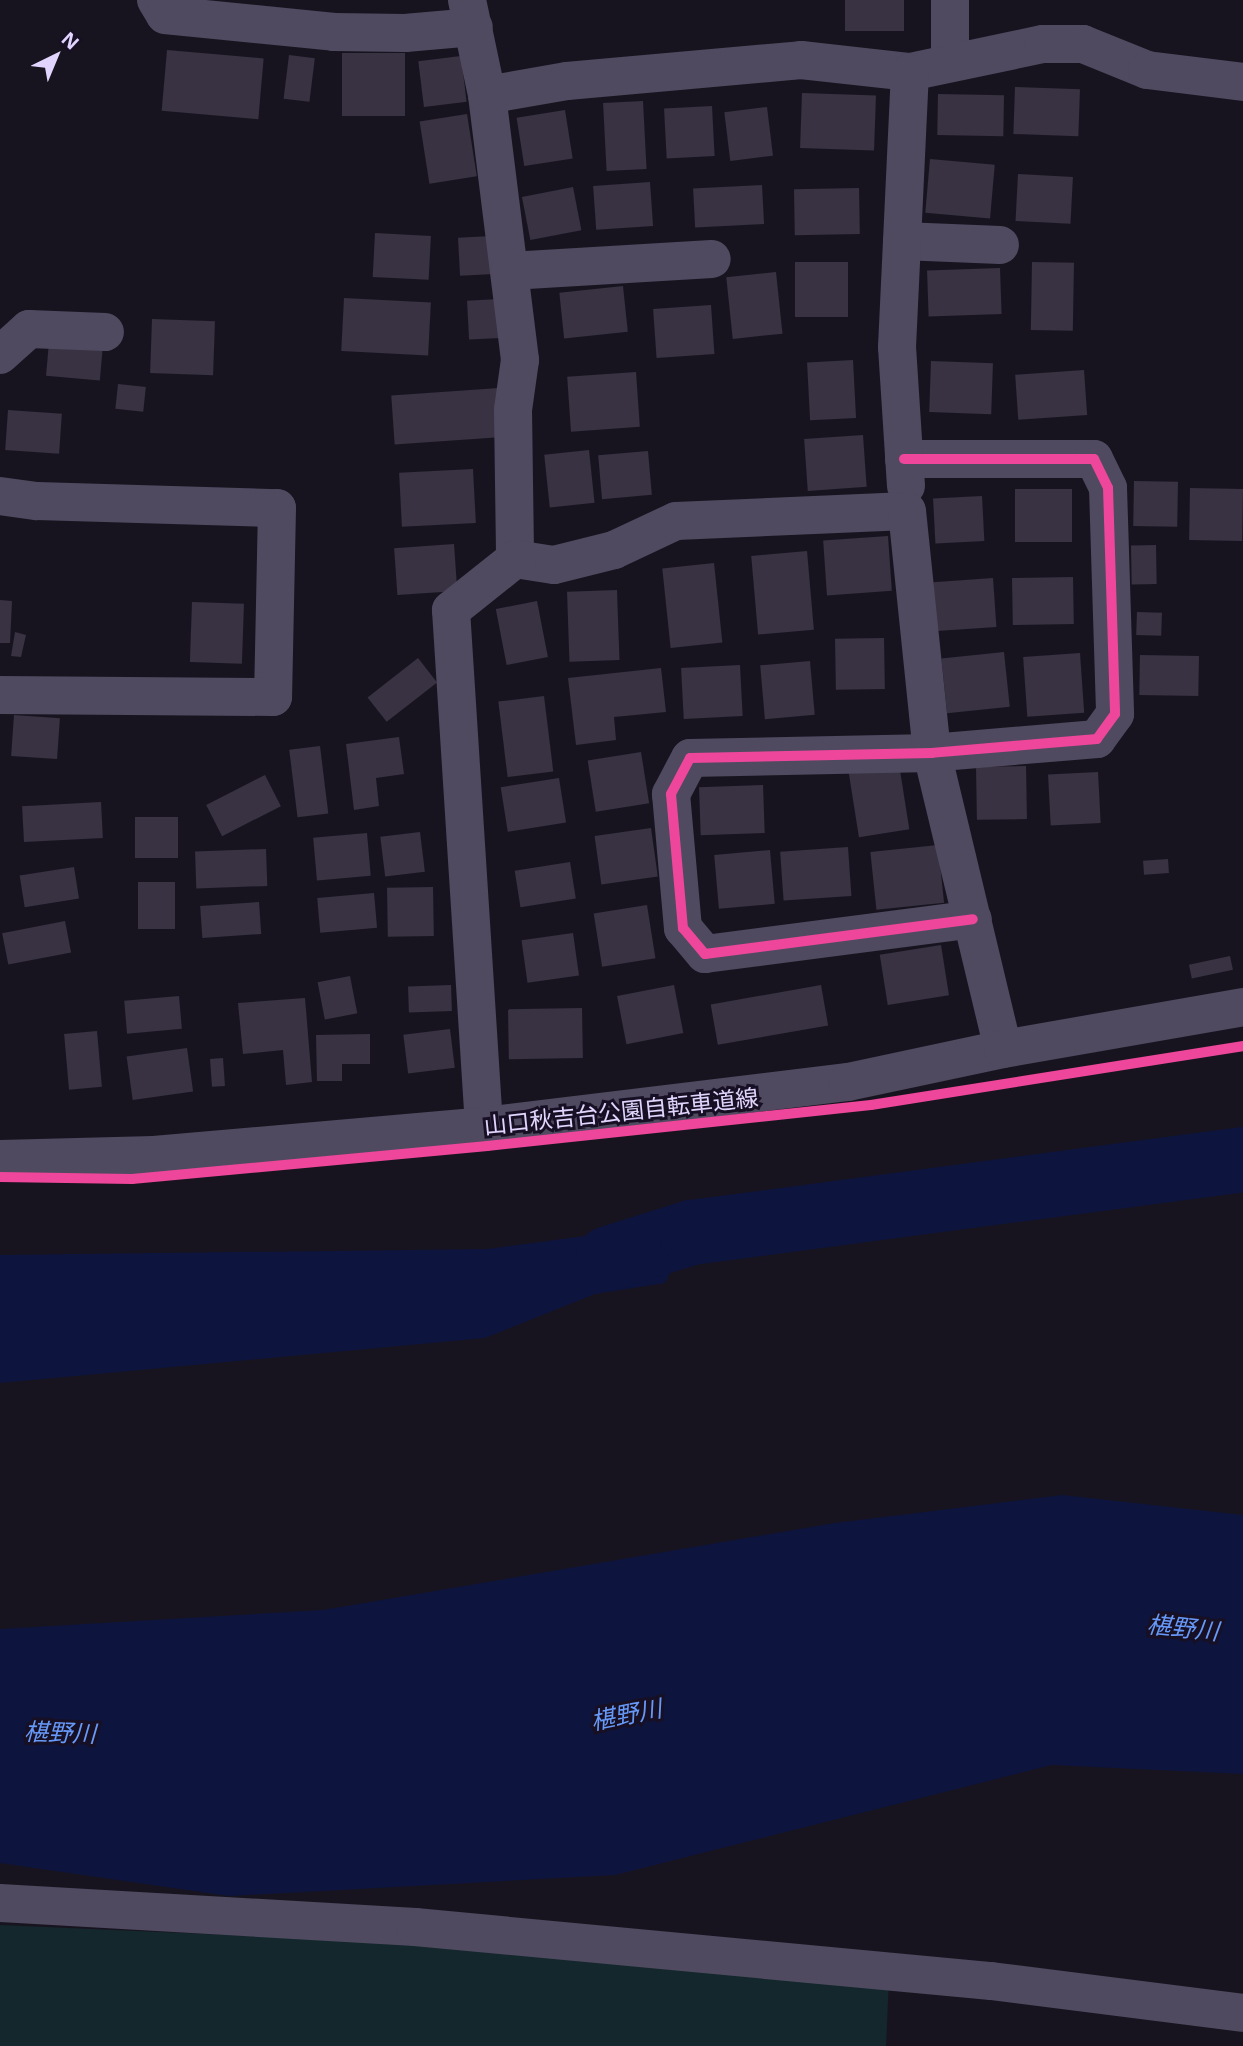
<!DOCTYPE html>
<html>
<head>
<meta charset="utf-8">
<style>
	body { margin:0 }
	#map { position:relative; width:1243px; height:2046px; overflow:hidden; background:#18141f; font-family:"Open Sans","Noto Sans JP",sans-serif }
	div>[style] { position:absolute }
	.green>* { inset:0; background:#14272c }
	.water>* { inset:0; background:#0d153e }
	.river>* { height:65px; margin:-32.5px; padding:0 32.5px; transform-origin:32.5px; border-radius:32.5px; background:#0d153e }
	.building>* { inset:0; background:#383242; transform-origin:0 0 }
	.minor>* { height:38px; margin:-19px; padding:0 19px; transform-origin:19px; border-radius:19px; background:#4f4a60 }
	.cycleway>* { height:10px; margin:-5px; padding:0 5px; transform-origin:5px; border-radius:5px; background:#ed469a }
	span { translate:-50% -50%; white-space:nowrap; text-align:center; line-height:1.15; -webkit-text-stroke:6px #171024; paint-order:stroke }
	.street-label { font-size:23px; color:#e1d5fd }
	.water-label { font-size:24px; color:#6799f9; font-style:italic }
	.north { position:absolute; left:21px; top:21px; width:70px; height:70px; -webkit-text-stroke:5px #171024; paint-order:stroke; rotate:43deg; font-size:19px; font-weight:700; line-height:28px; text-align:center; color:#e1d5fd }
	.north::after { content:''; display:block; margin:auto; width:24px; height:32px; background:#e1d5fd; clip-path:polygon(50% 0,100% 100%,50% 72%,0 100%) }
</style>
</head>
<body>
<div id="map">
	<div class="green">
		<div style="clip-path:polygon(0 1925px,412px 1943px,889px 1978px,886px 2046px,0 2046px)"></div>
	</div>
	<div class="water">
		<div style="clip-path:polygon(653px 1227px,691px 1232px,665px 1283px,595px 1294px,485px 1338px,0 1383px,0 1255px,488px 1249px)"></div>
		<div style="clip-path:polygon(1062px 1495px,1243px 1515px,1243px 1774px,1052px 1765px,615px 1875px,229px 1896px,0 1863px,0 1629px,323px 1610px,835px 1523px)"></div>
	</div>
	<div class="river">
		<div style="left:608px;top:1258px;width:87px;rotate:-17.4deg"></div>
		<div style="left:691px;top:1232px;width:557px;rotate:-7.53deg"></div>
	</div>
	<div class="building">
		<div style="left:845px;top:0;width:59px;height:31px"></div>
		<div style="left:167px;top:50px;width:97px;height:61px;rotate:5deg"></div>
		<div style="left:342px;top:53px;width:63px;height:63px"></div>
		<div style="left:289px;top:55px;width:26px;height:44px;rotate:7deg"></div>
		<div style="left:461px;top:56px;width:46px;height:43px;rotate:83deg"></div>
		<div style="left:1015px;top:87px;width:65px;height:47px;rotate:2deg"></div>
		<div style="left:802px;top:93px;width:74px;height:55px;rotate:2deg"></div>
		<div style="left:938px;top:94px;width:66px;height:41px;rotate:1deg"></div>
		<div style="left:643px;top:101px;width:68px;height:40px;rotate:87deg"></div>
		<div style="left:712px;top:106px;width:50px;height:48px;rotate:87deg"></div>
		<div style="left:767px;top:107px;width:49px;height:43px;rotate:83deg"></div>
		<div style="left:565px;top:110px;width:49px;height:49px;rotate:81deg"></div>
		<div style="left:467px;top:114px;width:63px;height:48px;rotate:81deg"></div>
		<div style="left:930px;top:159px;width:65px;height:54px;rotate:5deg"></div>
		<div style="left:1018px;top:174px;width:55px;height:47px;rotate:3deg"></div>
		<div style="left:650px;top:182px;width:44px;height:57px;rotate:86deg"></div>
		<div style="left:762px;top:185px;width:39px;height:69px;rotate:87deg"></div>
		<div style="left:573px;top:187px;width:44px;height:52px;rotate:79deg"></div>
		<div style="left:859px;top:188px;width:46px;height:65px;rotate:89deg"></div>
		<div style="left:375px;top:233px;width:56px;height:44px;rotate:3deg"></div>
		<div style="left:492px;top:236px;width:38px;height:34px;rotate:87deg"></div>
		<div style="left:795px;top:262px;width:53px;height:55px"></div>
		<div style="left:1032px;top:262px;width:42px;height:68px;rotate:1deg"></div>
		<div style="left:1000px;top:268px;width:46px;height:73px;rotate:88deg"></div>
		<div style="left:776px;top:272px;width:62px;height:50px;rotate:84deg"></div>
		<div style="left:623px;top:286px;width:46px;height:64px;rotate:84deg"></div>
		<div style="left:344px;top:298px;width:87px;height:53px;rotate:3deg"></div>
		<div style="left:499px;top:299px;width:39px;height:32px;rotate:87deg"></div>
		<div style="left:711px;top:305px;width:49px;height:58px;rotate:86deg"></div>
		<div style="left:152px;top:319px;width:63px;height:54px;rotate:2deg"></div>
		<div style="left:49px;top:342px;width:54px;height:34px;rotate:5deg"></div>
		<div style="left:853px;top:360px;width:58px;height:46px;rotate:87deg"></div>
		<div style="left:931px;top:361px;width:62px;height:51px;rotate:2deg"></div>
		<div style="left:1084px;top:370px;width:45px;height:69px;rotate:86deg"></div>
		<div style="left:636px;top:372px;width:55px;height:69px;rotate:86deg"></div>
		<div style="left:118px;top:384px;width:28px;height:25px;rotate:6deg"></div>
		<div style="left:499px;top:388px;width:49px;height:108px;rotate:86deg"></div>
		<div style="left:8px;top:410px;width:54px;height:40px;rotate:4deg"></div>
		<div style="left:863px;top:435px;width:52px;height:59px;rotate:86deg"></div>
		<div style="left:589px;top:450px;width:53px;height:45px;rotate:84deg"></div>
		<div style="left:648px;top:451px;width:44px;height:50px;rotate:85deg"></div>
		<div style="left:473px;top:469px;width:54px;height:74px;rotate:87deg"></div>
		<div style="left:1134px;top:481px;width:44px;height:45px;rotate:1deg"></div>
		<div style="left:1190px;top:488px;width:53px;height:52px;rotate:1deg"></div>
		<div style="left:1015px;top:489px;width:57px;height:53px"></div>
		<div style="left:982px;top:496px;width:45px;height:49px;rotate:87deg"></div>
		<div style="left:888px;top:536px;width:55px;height:65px;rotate:86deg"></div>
		<div style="left:454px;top:544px;width:47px;height:60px;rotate:86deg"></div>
		<div style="left:1156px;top:545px;width:39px;height:25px;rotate:89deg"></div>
		<div style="left:807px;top:551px;width:79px;height:56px;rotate:85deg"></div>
		<div style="left:714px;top:563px;width:80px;height:52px;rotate:84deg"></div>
		<div style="left:1073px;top:577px;width:47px;height:61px;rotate:89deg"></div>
		<div style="left:993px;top:578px;width:49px;height:60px;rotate:86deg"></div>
		<div style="left:617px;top:590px;width:70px;height:50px;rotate:88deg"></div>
		<div style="clip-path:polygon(0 600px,12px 601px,10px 643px,0 643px)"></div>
		<div style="left:537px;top:601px;width:57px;height:42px;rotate:79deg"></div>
		<div style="left:192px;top:602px;width:52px;height:60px;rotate:2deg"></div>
		<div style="left:1137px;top:612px;width:25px;height:23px;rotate:2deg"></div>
		<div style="clip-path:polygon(15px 632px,26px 635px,21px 657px,11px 656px)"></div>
		<div style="left:884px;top:638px;width:51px;height:49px;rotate:89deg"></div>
		<div style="left:1004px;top:652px;width:55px;height:63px;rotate:84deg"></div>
		<div style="left:1080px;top:653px;width:60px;height:57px;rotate:86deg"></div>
		<div style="left:1140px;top:655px;width:59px;height:40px;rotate:1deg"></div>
		<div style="left:418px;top:658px;width:31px;height:64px;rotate:52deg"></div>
		<div style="left:810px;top:661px;width:54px;height:50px;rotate:85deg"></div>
		<div style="left:740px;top:665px;width:51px;height:59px;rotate:87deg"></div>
		<div style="clip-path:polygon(661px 668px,666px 712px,614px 717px,616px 740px,576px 745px,568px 678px)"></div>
		<div style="left:544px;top:696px;width:76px;height:46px;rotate:83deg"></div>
		<div style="left:14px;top:715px;width:46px;height:41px;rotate:4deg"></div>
		<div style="clip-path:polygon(399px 737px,404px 774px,376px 778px,379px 806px,354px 810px,346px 744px)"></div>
		<div style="left:320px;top:746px;width:68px;height:31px;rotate:83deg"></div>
		<div style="left:641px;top:752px;width:52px;height:54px;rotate:81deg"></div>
		<div style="left:899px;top:764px;width:66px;height:51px;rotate:81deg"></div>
		<div style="left:1026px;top:766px;width:53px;height:50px;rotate:89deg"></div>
		<div style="left:1098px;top:772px;width:51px;height:50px;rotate:87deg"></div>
		<div style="left:265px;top:775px;width:35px;height:66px;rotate:63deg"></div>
		<div style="left:559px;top:778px;width:45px;height:59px;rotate:81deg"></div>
		<div style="left:763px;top:785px;width:48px;height:64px;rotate:88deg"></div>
		<div style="left:101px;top:802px;width:36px;height:79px;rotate:87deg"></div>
		<div style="left:135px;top:817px;width:43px;height:41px"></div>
		<div style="left:651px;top:828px;width:49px;height:57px;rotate:82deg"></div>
		<div style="left:420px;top:832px;width:40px;height:40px;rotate:83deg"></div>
		<div style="left:367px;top:833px;width:43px;height:54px;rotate:85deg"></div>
		<div style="left:938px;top:845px;width:58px;height:68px;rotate:84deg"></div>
		<div style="left:848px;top:847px;width:49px;height:68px;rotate:86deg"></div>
		<div style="left:266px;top:849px;width:37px;height:71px;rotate:88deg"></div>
		<div style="left:770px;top:850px;width:54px;height:56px;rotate:85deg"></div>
		<div style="left:1168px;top:859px;width:14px;height:25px;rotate:86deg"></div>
		<div style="left:570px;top:862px;width:37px;height:56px;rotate:81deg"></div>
		<div style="left:74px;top:867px;width:32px;height:55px;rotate:81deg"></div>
		<div style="left:138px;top:882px;width:37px;height:47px"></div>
		<div style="left:433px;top:887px;width:49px;height:46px;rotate:89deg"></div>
		<div style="left:374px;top:893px;width:35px;height:57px;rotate:85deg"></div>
		<div style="left:259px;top:902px;width:32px;height:59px;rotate:86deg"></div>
		<div style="left:647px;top:905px;width:54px;height:54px;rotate:81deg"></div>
		<div style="left:65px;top:921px;width:32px;height:64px;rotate:79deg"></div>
		<div style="left:573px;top:933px;width:43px;height:52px;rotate:82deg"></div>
		<div style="left:941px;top:945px;width:51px;height:62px;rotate:81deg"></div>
		<div style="left:1230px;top:956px;width:14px;height:42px;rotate:78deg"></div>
		<div style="left:350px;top:976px;width:38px;height:33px;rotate:79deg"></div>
		<div style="left:451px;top:985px;width:26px;height:43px;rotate:88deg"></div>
		<div style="left:674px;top:985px;width:49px;height:58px;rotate:79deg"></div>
		<div style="left:821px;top:985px;width:41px;height:112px;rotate:80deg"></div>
		<div style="left:179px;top:996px;width:33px;height:55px;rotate:85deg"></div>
		<div style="clip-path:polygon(305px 998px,312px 1082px,286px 1085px,283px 1050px,243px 1054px,238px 1003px)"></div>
		<div style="left:582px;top:1008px;width:50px;height:74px;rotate:89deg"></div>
		<div style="left:450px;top:1029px;width:39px;height:47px;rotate:83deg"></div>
		<div style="left:97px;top:1031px;width:56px;height:33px;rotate:85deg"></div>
		<div style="clip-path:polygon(370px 1034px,370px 1064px,342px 1064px,342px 1081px,317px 1081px,316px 1035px)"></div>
		<div style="left:187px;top:1048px;width:44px;height:61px;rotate:82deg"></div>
		<div style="left:223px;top:1058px;width:28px;height:13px;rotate:86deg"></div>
	</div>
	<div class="minor">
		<div style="left:156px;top:0;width:17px;rotate:59deg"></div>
		<div style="left:165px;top:15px;width:170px;rotate:5.7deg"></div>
		<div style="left:334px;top:32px;width:71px;rotate:0.8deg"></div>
		<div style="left:405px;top:33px;width:69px;rotate:-5deg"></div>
		<div style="left:467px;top:0;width:97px;rotate:78.1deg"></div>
		<div style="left:487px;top:95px;width:267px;rotate:82.9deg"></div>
		<div style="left:520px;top:360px;width:50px;rotate:98deg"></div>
		<div style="left:513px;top:410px;width:149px;rotate:89.2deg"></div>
		<div style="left:515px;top:559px;width:82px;rotate:141.4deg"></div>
		<div style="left:451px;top:610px;width:517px;rotate:86.34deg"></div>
		<div style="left:950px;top:60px;width:60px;rotate:-90deg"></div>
		<div style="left:487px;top:95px;width:81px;rotate:-9.9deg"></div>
		<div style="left:567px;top:81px;width:235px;rotate:-5.1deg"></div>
		<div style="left:801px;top:60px;width:110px;rotate:6.3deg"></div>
		<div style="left:910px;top:72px;width:136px;rotate:-11.9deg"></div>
		<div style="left:1043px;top:44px;width:40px"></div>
		<div style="left:1083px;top:44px;width:69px;rotate:22.1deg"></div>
		<div style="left:1147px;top:70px;width:97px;rotate:7.1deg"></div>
		<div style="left:902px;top:241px;width:98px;rotate:2.3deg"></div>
		<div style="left:510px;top:271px;width:202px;rotate:-3.4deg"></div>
		<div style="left:0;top:355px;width:39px;rotate:-42deg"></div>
		<div style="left:29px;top:329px;width:76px;rotate:2.3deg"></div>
		<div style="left:904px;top:459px;width:190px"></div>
		<div style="left:1094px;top:459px;width:32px;rotate:64deg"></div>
		<div style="left:1108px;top:488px;width:226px;rotate:88.2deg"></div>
		<div style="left:1115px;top:714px;width:31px;rotate:126deg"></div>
		<div style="left:1097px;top:739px;width:166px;rotate:175.2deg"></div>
		<div style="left:932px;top:753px;width:242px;rotate:178.8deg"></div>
		<div style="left:690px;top:758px;width:41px;rotate:117.8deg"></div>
		<div style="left:671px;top:794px;width:135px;rotate:84.9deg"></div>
		<div style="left:683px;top:928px;width:34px;rotate:50deg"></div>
		<div style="left:705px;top:954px;width:270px;rotate:-7.4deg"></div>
		<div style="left:906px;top:486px;width:139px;rotate:-93.7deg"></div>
		<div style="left:897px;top:347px;width:275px;rotate:-87.3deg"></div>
		<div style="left:0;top:496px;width:37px;rotate:8deg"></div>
		<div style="left:37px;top:501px;width:240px;rotate:1.7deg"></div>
		<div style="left:277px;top:508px;width:189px;rotate:91.2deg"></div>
		<div style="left:273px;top:697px;width:273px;rotate:-179.6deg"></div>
		<div style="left:515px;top:559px;width:39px;rotate:9deg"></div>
		<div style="left:554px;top:565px;width:62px;rotate:-14deg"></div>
		<div style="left:614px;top:550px;width:68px;rotate:-25.1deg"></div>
		<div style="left:676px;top:521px;width:231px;rotate:-2.5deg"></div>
		<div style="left:907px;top:511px;width:243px;rotate:84.1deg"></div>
		<div style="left:932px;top:753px;width:304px;rotate:76.5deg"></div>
		<div style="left:0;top:1159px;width:154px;rotate:-1.5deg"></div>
		<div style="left:154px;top:1155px;width:331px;rotate:-5deg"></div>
		<div style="left:484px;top:1126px;width:367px;rotate:-6.9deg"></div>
		<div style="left:848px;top:1082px;width:158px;rotate:-12deg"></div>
		<div style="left:1003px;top:1049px;width:244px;rotate:-9.9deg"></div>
		<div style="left:0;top:1903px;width:416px;rotate:3.3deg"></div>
		<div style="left:415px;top:1927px;width:579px;rotate:5.36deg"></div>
		<div style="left:991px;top:1981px;width:254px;rotate:7.2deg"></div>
	</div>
	<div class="cycleway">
		<div style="left:904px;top:459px;width:190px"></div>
		<div style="left:1094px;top:459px;width:32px;rotate:64deg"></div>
		<div style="left:1108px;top:488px;width:226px;rotate:88.2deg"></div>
		<div style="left:1115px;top:714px;width:31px;rotate:126deg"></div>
		<div style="left:1097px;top:739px;width:166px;rotate:175.2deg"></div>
		<div style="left:932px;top:753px;width:242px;rotate:178.8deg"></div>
		<div style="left:690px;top:758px;width:41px;rotate:117.8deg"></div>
		<div style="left:671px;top:794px;width:135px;rotate:84.9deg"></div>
		<div style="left:683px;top:928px;width:34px;rotate:50deg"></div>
		<div style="left:705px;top:954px;width:270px;rotate:-7.4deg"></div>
		<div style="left:0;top:1177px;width:132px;rotate:0.9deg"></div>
		<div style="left:132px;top:1179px;width:357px;rotate:-5.3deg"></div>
		<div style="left:487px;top:1146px;width:386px;rotate:-6.1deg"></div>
		<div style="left:871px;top:1105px;width:377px;rotate:-9deg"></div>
	</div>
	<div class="street-label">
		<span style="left:621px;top:1111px;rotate:-6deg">山口秋吉台公園自転車道線</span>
	</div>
	<div class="water-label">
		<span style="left:1183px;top:1627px;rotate:6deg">椹野川</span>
		<span style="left:626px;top:1714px;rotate:-11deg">椹野川</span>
		<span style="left:60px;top:1732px;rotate:2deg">椹野川</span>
	</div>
	<div class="north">N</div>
</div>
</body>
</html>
